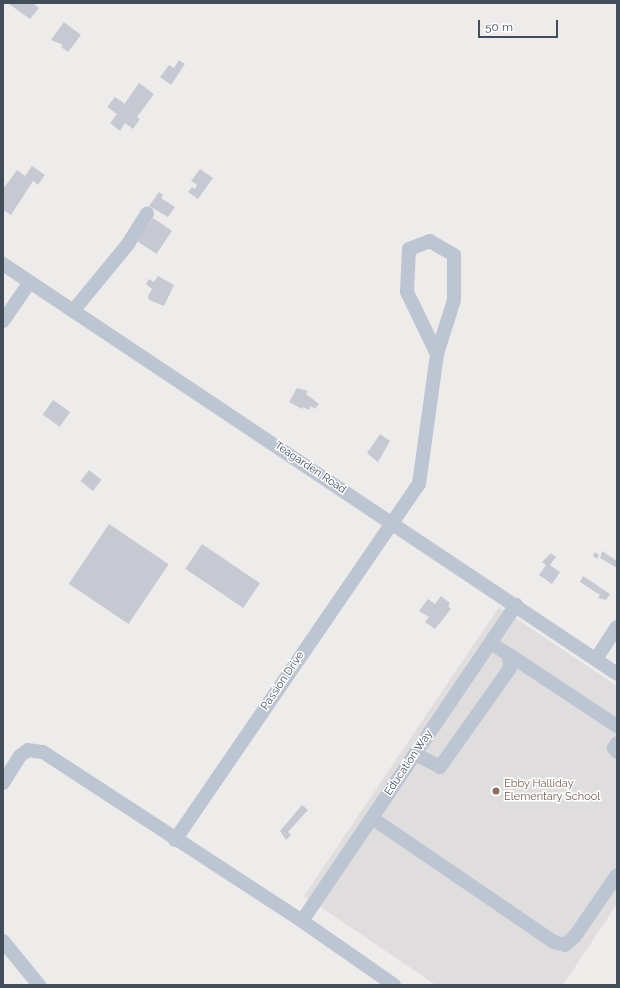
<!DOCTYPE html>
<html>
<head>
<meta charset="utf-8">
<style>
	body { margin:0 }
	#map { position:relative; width:620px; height:988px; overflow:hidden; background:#eeebeb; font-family:Raleway,sans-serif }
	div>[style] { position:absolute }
	.education>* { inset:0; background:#dfdddd }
	.building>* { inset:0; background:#c7c9d2; transform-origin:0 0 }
	.minor>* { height:14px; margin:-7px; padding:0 7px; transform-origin:7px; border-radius:7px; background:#bec5d2 }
	.dots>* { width:11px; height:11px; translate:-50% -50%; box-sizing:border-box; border:2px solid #fff; border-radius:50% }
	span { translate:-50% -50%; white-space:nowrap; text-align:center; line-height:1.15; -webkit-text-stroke:3px #fff; paint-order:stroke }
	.street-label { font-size:11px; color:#434c59 }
	.education-label { font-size:11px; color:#785e54 }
	.left { translate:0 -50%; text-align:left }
	.frame { position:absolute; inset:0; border:4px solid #434c59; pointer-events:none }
	.scale { position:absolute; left:478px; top:20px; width:80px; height:18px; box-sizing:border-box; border:2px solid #434c59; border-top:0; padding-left:5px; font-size:12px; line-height:14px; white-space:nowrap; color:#434c59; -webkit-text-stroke:3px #fff; paint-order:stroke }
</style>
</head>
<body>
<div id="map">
	<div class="education">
		<div style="clip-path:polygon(499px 607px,617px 686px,617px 904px,563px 985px,436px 985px,304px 896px)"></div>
	</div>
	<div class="building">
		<div style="clip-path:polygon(33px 3px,39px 8px,30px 19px,9px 4px)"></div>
		<div style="clip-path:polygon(64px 22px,81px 35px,68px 52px,61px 47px,63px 45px,51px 40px)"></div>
		<div style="clip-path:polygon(179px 60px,185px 64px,171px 85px,160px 77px,169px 65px,174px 68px)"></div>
		<div style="clip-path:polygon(139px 83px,154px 94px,137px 117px,140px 119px,133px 129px,125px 123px,120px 131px,110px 123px,117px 114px,107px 107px,115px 97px,124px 103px,123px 106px)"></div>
		<div style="clip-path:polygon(32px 166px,45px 175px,38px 185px,33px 181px,11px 215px,3px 210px,3px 189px,17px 170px,25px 176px)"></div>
		<div style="clip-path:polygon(200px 169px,213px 178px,198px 199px,188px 192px,192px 187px,195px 189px,197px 185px,191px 181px)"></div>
		<div style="clip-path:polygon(159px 192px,163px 195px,161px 198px,175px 207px,168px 217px,149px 206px)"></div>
		<div style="left:153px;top:218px;width:23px;height:28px;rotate:34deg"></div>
		<div style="clip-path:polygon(158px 276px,174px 285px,164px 306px,149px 300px,148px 296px,152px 289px,146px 284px,149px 279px,154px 282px)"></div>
		<div style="clip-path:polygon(297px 388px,308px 391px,306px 394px,319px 404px,315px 409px,311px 406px,309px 410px,303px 407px,302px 409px,289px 402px)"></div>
		<div style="left:53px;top:400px;width:21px;height:18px;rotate:35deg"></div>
		<div style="clip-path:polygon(380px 434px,390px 441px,378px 462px,367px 453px)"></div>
		<div style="left:89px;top:470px;width:16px;height:14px;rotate:38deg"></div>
		<div style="left:109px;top:524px;width:72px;height:72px;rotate:34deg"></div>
		<div style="left:202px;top:544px;width:70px;height:30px;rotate:34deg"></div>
		<div style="clip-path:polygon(602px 551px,617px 561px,617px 568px,600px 558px)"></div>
		<div style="clip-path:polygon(595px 552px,599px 555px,597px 559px,593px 556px)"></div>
		<div style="clip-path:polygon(551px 553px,556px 557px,550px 565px,560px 572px,552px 584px,539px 575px,546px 565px,542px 562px)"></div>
		<div style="clip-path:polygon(583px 576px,610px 594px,606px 600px,598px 598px,600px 595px,580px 582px)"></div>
		<div style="clip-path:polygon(441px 596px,450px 603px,448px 606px,451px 609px,435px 629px,425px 622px,429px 617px,419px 611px,428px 599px,435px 604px)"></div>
		<div style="clip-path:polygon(302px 805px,308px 810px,288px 832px,291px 835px,286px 840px,280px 831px)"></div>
	</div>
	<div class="minor">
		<div style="left:3px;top:264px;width:738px;rotate:33.73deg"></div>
		<div style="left:73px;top:311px;width:87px;rotate:-50.6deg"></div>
		<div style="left:128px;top:244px;width:36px;rotate:-58deg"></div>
		<div style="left:3px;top:321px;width:47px;rotate:-55.3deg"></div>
		<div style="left:491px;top:643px;width:151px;rotate:33.4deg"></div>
		<div style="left:596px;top:659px;width:38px;rotate:-57deg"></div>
		<div style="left:617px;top:743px;width:6px;rotate:121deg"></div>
		<div style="left:614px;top:748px;width:5px;rotate:53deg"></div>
		<div style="left:415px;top:754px;width:28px;rotate:27deg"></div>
		<div style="left:440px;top:767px;width:121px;rotate:-54.7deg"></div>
		<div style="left:510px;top:668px;width:13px;rotate:-94deg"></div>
		<div style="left:3px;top:783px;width:32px;rotate:-58deg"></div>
		<div style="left:20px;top:756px;width:10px;rotate:-37deg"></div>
		<div style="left:28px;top:750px;width:15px;rotate:8deg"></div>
		<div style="left:43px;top:752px;width:309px;rotate:33.1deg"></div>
		<div style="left:302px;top:921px;width:112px;rotate:34.8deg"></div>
		<div style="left:372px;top:818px;width:220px;rotate:34.3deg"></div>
		<div style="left:554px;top:942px;width:11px;rotate:15deg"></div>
		<div style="left:565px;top:945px;width:13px;rotate:-42deg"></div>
		<div style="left:575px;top:936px;width:74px;rotate:-55.5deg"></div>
		<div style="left:175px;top:840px;width:432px;rotate:-55.6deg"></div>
		<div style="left:419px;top:484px;width:131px;rotate:-82.1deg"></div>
		<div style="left:437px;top:354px;width:57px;rotate:-72.5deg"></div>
		<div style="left:454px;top:300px;width:45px;rotate:-90deg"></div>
		<div style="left:454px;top:255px;width:28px;rotate:-150deg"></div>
		<div style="left:430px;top:241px;width:22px;rotate:159deg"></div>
		<div style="left:409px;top:249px;width:43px;rotate:92.7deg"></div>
		<div style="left:407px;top:292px;width:69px;rotate:64.2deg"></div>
		<div style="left:302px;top:921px;width:382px;rotate:-55.9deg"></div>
		<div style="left:3px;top:941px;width:57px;rotate:50.7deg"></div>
	</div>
	<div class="dots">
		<div style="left:496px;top:791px;background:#8d6e63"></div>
	</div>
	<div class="street-label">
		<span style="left:310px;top:468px;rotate:34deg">Teagarden Road</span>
		<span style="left:283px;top:681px;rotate:-56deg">Passion Drive</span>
		<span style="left:409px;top:763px;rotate:-56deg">Education Way</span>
	</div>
	<div class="education-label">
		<span class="left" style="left:504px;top:791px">Ebby Halliday<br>Elementary School</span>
	</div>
	<div class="frame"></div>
	<div class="scale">50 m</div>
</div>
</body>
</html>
